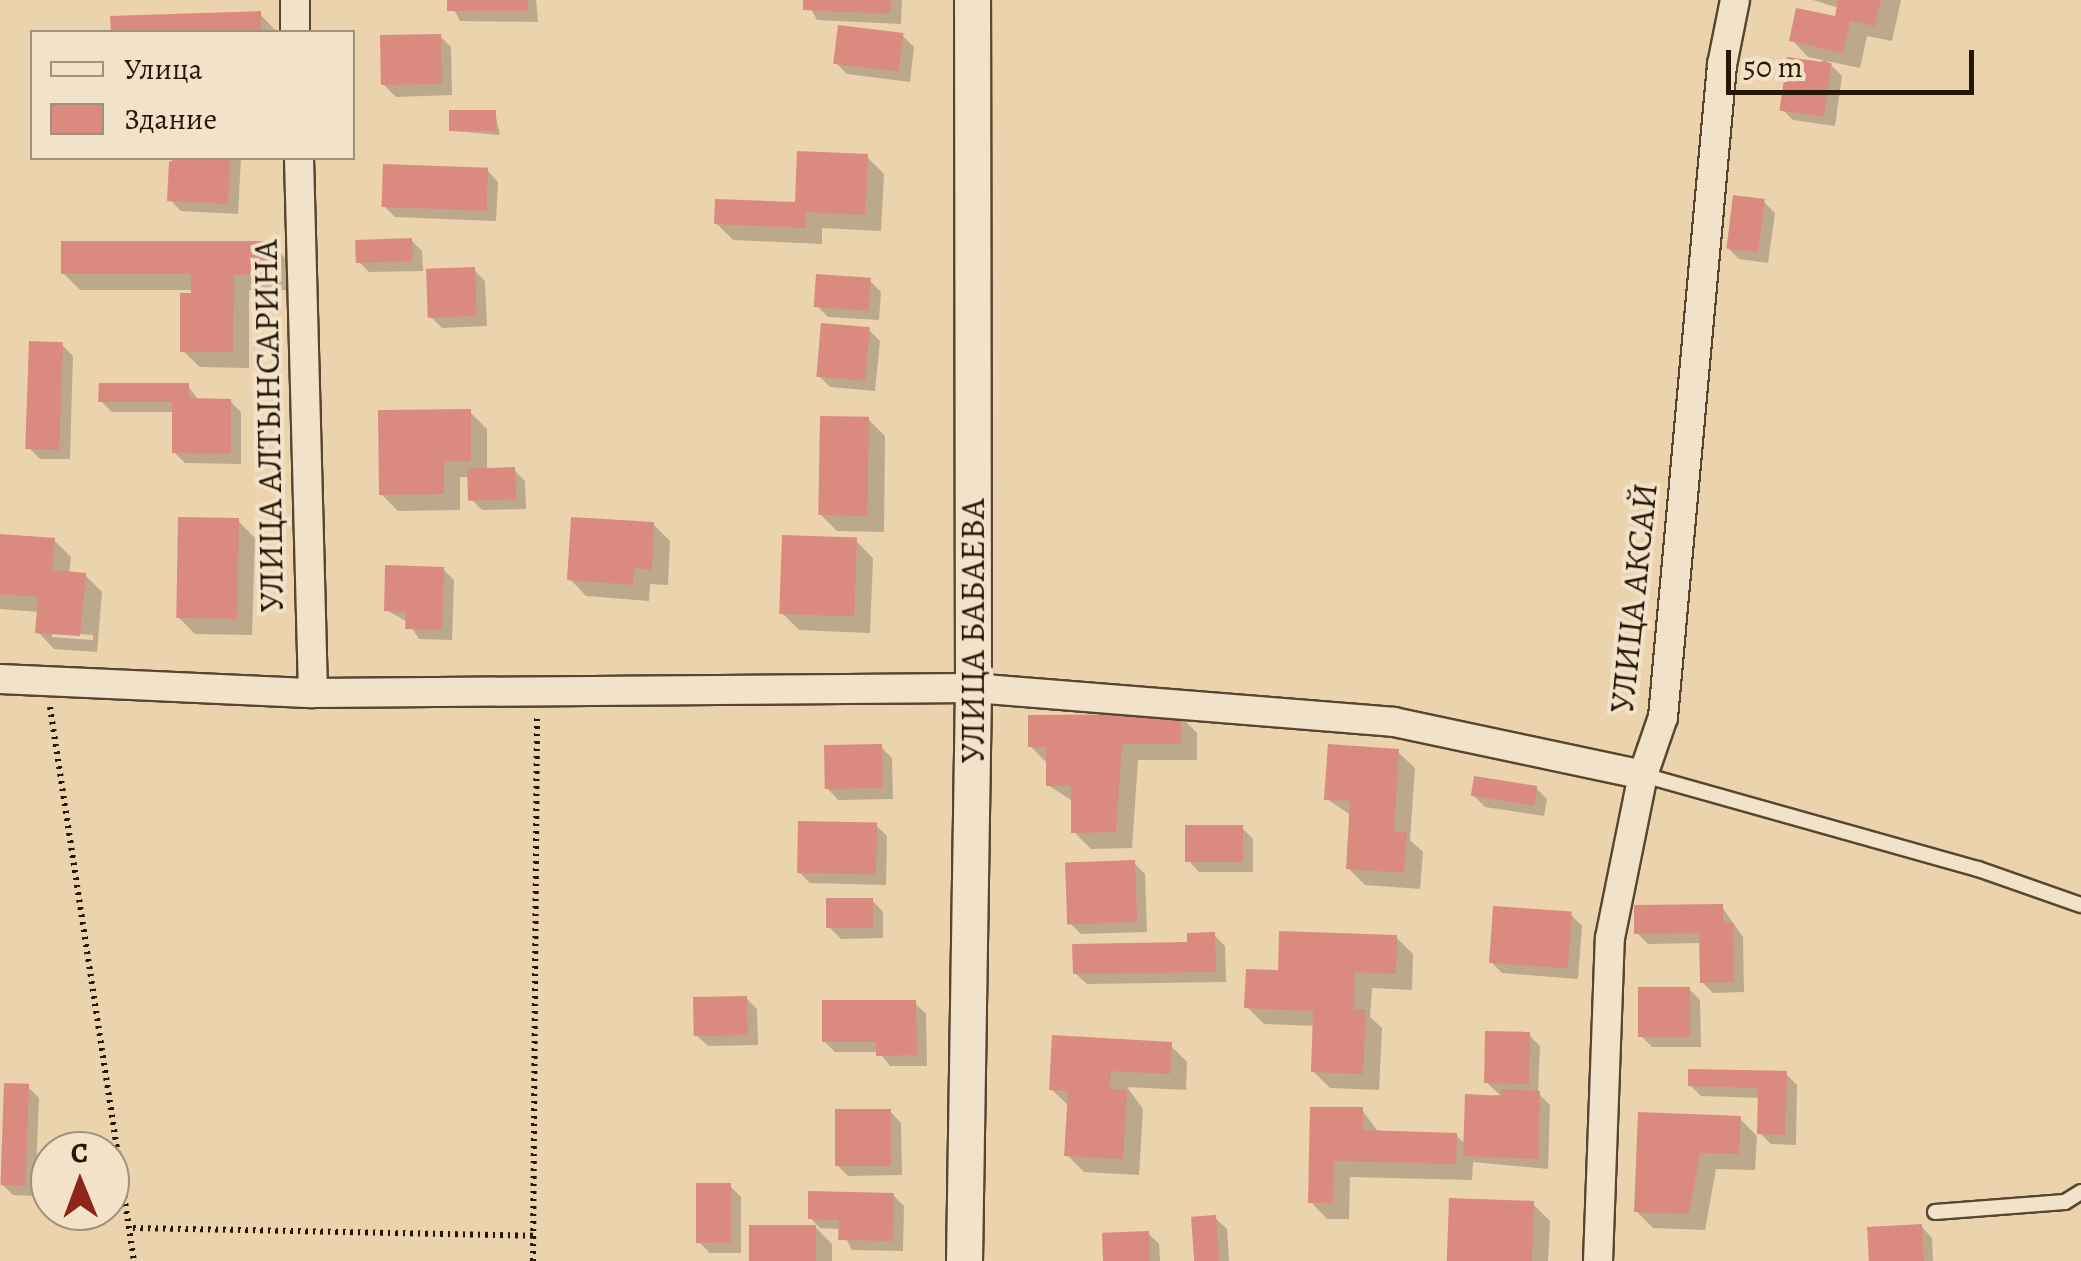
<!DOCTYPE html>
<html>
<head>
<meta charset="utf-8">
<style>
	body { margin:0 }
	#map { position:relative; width:2081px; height:1261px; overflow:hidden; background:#ebd3ae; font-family:Alegreya,serif }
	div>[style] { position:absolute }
	.shadow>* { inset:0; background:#0003 }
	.building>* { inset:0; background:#db8a7f; transform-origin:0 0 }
	.path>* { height:6px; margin-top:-3px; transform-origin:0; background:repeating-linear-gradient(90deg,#271707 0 2.5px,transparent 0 7.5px) }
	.roads { filter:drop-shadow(2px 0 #584631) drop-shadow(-2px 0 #584631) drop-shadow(0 2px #584631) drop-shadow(0 -2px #584631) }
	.service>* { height:14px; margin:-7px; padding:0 7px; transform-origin:7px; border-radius:7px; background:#f2e2ca }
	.minor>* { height:28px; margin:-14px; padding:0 14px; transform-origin:14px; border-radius:14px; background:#f2e2ca }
	.tertiary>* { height:35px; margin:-17.5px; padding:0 17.5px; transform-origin:17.5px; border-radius:17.5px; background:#f2e2ca }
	span { translate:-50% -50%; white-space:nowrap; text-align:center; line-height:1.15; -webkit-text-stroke:8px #f2e2ca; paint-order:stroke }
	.street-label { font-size:35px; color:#271707 }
	.legend { position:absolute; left:30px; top:30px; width:325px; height:130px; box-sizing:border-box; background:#f2e2ca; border:2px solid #a1917c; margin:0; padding:12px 18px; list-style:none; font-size:30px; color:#271707 }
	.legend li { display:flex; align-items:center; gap:20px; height:50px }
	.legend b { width:50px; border:2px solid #a1917c }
	.north { position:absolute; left:30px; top:1131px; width:100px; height:100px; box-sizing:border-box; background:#f2e2ca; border:2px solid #a1917c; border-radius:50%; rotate:359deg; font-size:28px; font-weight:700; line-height:40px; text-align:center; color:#271707 }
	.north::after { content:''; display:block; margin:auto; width:35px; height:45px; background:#8f2418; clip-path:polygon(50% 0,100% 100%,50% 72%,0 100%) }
	.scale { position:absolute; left:1726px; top:50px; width:248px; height:45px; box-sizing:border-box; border:5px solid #271707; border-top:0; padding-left:12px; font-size:30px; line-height:35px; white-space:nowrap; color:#271707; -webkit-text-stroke:8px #f2e2ca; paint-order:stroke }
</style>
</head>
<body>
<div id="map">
	<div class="shadow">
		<div style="clip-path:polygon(449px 0,536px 0,538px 22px,460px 21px)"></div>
		<div style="clip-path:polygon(806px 0,902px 0,901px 24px,817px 20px)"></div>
		<div style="clip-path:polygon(1813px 0,1901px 0,1892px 41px,1867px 36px,1860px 68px,1827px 61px,1842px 76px,1835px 126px,1793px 120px,1782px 109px,1823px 60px,1808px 57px,1792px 40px,1837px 19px,1839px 8px)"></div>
		<div style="clip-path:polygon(260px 14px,277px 32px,113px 32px,113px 18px)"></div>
		<div style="clip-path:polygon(440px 36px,451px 47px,452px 95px,396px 97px,384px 85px)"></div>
		<div style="clip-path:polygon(903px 36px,914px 47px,910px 82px,847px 74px,836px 63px)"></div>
		<div style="clip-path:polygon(495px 112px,500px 135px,452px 131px)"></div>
		<div style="clip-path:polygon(867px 157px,884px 174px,881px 231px,822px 228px,822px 244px,733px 240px,716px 223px,797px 205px)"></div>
		<div style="clip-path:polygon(180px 158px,241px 158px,238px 214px,181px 211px,170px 200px)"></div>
		<div style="clip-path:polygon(487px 170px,498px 182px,496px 221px,395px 217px,384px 206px)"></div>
		<div style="clip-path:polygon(1764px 202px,1775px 213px,1768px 263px,1739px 259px,1728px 248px)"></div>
		<div style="clip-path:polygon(411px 240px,422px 251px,423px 271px,369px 272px,358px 261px)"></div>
		<div style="clip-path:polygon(271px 244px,288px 261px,288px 290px,249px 290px,249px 368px,200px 367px,183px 351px,194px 290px,80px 290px,63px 273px)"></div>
		<div style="clip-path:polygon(474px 270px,485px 281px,487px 326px,442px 328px,431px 317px)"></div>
		<div style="clip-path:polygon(870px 281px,881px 292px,879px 320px,828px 317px,817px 306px)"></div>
		<div style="clip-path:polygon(869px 330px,880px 341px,875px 391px,830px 387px,819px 376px)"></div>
		<div style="clip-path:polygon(62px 345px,73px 356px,70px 459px,40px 459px,29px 448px)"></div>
		<div style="clip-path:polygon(188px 386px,199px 401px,230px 401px,241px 412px,241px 464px,185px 463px,174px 452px,175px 412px,112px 412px,101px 401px)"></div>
		<div style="clip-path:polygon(470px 412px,487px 429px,487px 470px,514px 470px,525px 481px,526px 509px,482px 510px,471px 499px,470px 477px,460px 477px,460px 510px,398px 511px,381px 494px)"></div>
		<div style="clip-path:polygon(868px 419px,885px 436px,884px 532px,837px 531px,820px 514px)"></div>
		<div style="clip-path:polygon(238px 521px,255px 538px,252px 635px,195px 634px,178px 617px)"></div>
		<div style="clip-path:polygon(653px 524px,670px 541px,668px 585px,650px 584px,649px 601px,586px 596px,570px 579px)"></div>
		<div style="clip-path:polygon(evenodd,0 536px,54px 540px,71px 557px,69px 574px,85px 575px,102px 592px,97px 652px,54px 649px,38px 632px,39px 612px,0 609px,0 536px,52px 632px,93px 635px,93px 640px,52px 637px,52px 632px)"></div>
		<div style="clip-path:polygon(856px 541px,873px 558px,870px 633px,799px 630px,782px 613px)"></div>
		<div style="clip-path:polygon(443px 569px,454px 580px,452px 640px,419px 639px,408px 622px,386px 610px)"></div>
		<div style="clip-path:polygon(1180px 716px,1197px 733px,1197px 760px,1138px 760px,1132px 848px,1091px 849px,1074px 832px,1074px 802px,1048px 785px,1048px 764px,1030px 746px)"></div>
		<div style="clip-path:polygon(881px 747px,892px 758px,893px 799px,838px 800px,827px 788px)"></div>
		<div style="clip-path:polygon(1398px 752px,1415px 768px,1410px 840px,1423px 852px,1420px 889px,1365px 885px,1348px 868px,1352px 816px,1327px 799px)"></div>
		<div style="clip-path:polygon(1536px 788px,1547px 799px,1544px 816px,1485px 807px,1474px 796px)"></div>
		<div style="clip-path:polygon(876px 825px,887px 836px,886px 885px,810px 883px,799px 872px)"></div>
		<div style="clip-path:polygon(1242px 828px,1253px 839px,1253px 872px,1199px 872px,1188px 860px)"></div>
		<div style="clip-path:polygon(1134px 863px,1145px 874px,1147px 932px,1081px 934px,1070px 923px)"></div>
		<div style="clip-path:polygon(872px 900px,883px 912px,883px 938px,841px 939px,830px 928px)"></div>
		<div style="clip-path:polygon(1722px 907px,1743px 937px,1744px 992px,1713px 993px,1702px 982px,1702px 943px,1648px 944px,1637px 933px)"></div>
		<div style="clip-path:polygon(1571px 915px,1582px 926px,1578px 979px,1502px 973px,1491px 962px)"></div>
		<div style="clip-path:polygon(1214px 935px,1225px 946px,1226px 982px,1087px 984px,1075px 973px)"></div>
		<div style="clip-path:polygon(1396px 937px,1413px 954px,1412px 990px,1372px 988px,1370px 1017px,1382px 1028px,1379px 1090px,1330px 1088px,1313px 1071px,1315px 1026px,1264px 1024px,1247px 1007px,1281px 972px)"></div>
		<div style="clip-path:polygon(1689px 989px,1700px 1000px,1701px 1047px,1652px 1047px,1641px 1036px)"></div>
		<div style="clip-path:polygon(746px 998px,757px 1009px,758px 1045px,708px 1046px,696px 1035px)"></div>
		<div style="clip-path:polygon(915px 1003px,926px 1014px,927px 1066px,890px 1066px,879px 1052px,835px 1052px,824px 1041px)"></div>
		<div style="clip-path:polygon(1529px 1035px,1540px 1046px,1538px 1093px,1550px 1105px,1548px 1169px,1473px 1162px,1472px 1180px,1350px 1177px,1349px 1219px,1327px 1219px,1311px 1202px,1362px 1110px,1379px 1133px,1456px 1135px,1466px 1145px,1467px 1097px,1500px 1095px,1486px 1082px)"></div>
		<div style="clip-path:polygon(1170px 1045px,1187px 1062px,1186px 1090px,1127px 1087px,1143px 1109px,1139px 1175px,1084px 1172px,1067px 1155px,1070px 1107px,1051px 1089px)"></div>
		<div style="clip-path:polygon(1786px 1074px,1797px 1085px,1796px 1145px,1771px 1144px,1760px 1133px,1761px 1098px,1701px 1096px,1690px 1085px)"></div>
		<div style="clip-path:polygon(28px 1087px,39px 1098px,35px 1196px,13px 1195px,2px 1184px)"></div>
		<div style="clip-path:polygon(890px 1111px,901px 1123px,902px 1175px,848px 1176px,837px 1165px)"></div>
		<div style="clip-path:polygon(1640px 1114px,1740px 1119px,1757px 1136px,1755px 1170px,1716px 1169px,1705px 1230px,1653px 1228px,1636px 1211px)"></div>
		<div style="clip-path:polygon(730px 1186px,741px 1197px,741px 1253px,710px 1253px,699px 1242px)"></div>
		<div style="clip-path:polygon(893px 1195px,904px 1206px,903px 1251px,852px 1250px,841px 1229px,816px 1228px,832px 1244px,832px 1261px,751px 1261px,751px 1227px,820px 1228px,810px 1218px)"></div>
		<div style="clip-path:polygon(1533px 1204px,1550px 1221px,1548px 1261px,1451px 1261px)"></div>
		<div style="clip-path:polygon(1215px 1218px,1227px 1229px,1229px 1261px,1196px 1261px)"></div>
		<div style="clip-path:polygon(1921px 1226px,1932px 1238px,1933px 1261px,1871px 1261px)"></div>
		<div style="clip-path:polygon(1148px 1233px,1159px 1244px,1160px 1261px,1106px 1261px)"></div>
	</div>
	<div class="building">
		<div style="left:447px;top:0;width:81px;height:11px"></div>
		<div style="clip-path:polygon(803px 0,891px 0,890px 14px,803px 10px)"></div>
		<div style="clip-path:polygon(1838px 0,1881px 0,1875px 26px,1850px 21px,1843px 53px,1789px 41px,1796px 8px,1835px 16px)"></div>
		<div style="clip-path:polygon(261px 11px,261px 32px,111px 32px,110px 16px)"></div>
		<div style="left:838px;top:25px;width:66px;height:39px;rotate:7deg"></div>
		<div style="left:441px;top:34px;width:50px;height:61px;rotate:89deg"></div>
		<div style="left:1787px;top:57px;width:45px;height:54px;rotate:8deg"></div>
		<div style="left:496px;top:110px;width:21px;height:47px;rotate:90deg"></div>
		<div style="clip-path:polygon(797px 151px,868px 154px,865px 215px,806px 212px,806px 228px,714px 224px,715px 199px,795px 202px)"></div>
		<div style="clip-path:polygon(178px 158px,230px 158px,228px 204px,167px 201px,169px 162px)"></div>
		<div style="left:383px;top:164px;width:105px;height:43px;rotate:2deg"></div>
		<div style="left:1733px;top:195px;width:32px;height:54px;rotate:7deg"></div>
		<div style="left:412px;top:238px;width:23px;height:57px;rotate:88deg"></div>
		<div style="clip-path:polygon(61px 241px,272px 241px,272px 274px,234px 275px,233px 352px,180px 352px,180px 293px,191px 293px,191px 274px,61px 274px)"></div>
		<div style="left:475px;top:267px;width:49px;height:49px;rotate:88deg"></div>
		<div style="left:816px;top:274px;width:55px;height:33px;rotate:4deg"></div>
		<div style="left:821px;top:323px;width:49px;height:54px;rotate:5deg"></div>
		<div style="left:29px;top:341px;width:34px;height:108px;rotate:2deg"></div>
		<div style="clip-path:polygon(99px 383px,189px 383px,189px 398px,231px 399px,231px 454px,172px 453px,172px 402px,98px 402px)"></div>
		<div style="clip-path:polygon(471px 409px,471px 461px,444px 461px,444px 494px,379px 495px,378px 410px)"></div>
		<div style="left:820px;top:416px;width:49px;height:99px;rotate:1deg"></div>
		<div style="left:515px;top:467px;width:32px;height:48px;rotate:88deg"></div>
		<div style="left:178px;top:517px;width:61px;height:101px;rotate:1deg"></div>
		<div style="clip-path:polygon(571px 517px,654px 522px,652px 570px,634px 568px,633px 585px,567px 580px)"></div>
		<div style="clip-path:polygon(0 534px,55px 538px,52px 570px,86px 573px,80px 636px,35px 633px,38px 597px,0 594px)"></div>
		<div style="left:782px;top:535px;width:75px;height:79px;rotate:2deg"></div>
		<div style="clip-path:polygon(385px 565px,444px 567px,442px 630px,405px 629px,406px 612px,384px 611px)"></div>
		<div style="clip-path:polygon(1181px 714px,1181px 744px,1122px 744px,1116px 832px,1071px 833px,1071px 786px,1046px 786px,1046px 747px,1028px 747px,1028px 715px)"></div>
		<div style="left:882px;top:744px;width:44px;height:58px;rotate:89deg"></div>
		<div style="clip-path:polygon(1328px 744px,1399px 749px,1394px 831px,1407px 833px,1404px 873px,1346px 869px,1350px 801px,1324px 800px)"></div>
		<div style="left:1474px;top:776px;width:64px;height:20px;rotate:9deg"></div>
		<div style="left:798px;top:821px;width:79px;height:52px;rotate:1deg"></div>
		<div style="left:1185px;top:825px;width:58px;height:37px"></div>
		<div style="left:1135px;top:860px;width:62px;height:70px;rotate:88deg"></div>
		<div style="left:873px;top:898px;width:30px;height:47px;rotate:90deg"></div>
		<div style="clip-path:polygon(1723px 904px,1723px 923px,1733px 923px,1734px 982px,1700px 983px,1699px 933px,1634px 934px,1634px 905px)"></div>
		<div style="left:1493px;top:906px;width:79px;height:57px;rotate:4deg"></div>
		<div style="clip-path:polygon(1279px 931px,1397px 935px,1396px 974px,1355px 972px,1354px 1009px,1366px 1009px,1363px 1074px,1311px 1072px,1313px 1011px,1244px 1008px,1246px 969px,1278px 970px)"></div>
		<div style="clip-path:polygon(1215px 932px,1216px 972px,1073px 974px,1072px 944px,1187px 942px,1187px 933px)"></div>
		<div style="left:1638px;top:987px;width:52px;height:50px"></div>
		<div style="left:747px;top:996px;width:39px;height:54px;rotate:89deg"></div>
		<div style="clip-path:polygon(822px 1000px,916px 1000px,917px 1055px,876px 1056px,876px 1042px,822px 1042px)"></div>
		<div style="left:1485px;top:1031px;width:45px;height:52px;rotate:1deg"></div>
		<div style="clip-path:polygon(1052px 1035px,1172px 1042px,1170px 1074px,1111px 1071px,1110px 1089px,1127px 1090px,1123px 1159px,1064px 1156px,1068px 1091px,1049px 1090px)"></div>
		<div style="clip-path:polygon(1688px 1069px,1787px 1071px,1785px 1135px,1757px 1134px,1758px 1088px,1688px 1086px)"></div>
		<div style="left:4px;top:1083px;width:25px;height:102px;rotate:2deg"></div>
		<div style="clip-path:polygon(1501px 1089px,1540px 1091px,1538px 1159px,1463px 1156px,1465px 1094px,1501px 1096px)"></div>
		<div style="clip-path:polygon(1310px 1107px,1363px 1107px,1363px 1130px,1457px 1133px,1456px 1164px,1334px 1161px,1333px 1203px,1308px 1203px)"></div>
		<div style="left:835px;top:1109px;width:56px;height:57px"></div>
		<div style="clip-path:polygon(1638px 1112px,1741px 1116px,1739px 1154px,1700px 1153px,1689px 1214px,1634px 1212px)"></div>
		<div style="left:696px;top:1183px;width:35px;height:60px"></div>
		<div style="clip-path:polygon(808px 1191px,894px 1193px,893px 1241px,838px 1240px,839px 1220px,808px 1219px)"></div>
		<div style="left:1449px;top:1198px;width:85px;height:63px;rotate:2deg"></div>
		<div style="left:1216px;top:1215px;width:46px;height:25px;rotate:86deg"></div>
		<div style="left:1922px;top:1224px;width:37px;height:55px;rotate:87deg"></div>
		<div style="left:749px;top:1225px;width:67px;height:36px"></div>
		<div style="left:1149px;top:1231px;width:30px;height:47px;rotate:88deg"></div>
	</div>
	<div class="path">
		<div style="left:50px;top:707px;width:560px;rotate:81.38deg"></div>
		<div style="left:133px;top:1228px;width:400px;rotate:1.1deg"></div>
		<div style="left:533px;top:1261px;width:544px;rotate:-89.58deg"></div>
	</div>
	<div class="roads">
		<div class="service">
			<div style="left:1643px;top:775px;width:348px;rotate:15.7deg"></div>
			<div style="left:1978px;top:869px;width:109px;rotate:19.3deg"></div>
			<div style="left:1935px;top:1212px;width:130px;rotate:-4.4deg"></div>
			<div style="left:2065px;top:1202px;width:19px;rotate:-32deg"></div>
		</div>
		<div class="minor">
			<div style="left:295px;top:0;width:32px;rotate:90deg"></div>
			<div style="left:299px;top:158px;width:535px;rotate:88.5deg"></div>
			<div style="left:0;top:679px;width:313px;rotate:2.6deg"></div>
			<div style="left:313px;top:693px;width:660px;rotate:-0.43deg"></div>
			<div style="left:973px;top:688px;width:422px;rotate:4.6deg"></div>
			<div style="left:1394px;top:722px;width:255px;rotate:12deg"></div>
			<div style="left:1598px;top:1261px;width:323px;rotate:-87.9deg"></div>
			<div style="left:1610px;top:938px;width:166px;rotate:-78.6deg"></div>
			<div style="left:1643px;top:775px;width:61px;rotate:-71deg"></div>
			<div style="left:1663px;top:717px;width:655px;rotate:-84.83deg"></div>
			<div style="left:1722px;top:65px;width:66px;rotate:-78.7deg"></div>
		</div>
		<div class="tertiary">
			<div style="left:964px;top:1261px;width:573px;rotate:-89.1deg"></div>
			<div style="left:973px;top:688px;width:688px;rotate:-90.08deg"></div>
		</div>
	</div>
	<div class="street-label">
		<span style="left:268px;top:426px;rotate:-91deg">УЛИЦА АЛТЫНСАРИНА</span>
		<span style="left:1633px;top:598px;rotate:-84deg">УЛИЦА АКСАЙ</span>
		<span style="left:972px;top:631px;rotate:-90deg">УЛИЦА БАБАЕВА</span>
	</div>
	<ul class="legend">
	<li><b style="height:12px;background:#f2e2ca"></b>Улица</li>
	<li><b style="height:28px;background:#db8a7f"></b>Здание</li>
	</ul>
	<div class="north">С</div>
	<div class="scale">50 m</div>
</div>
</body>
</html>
